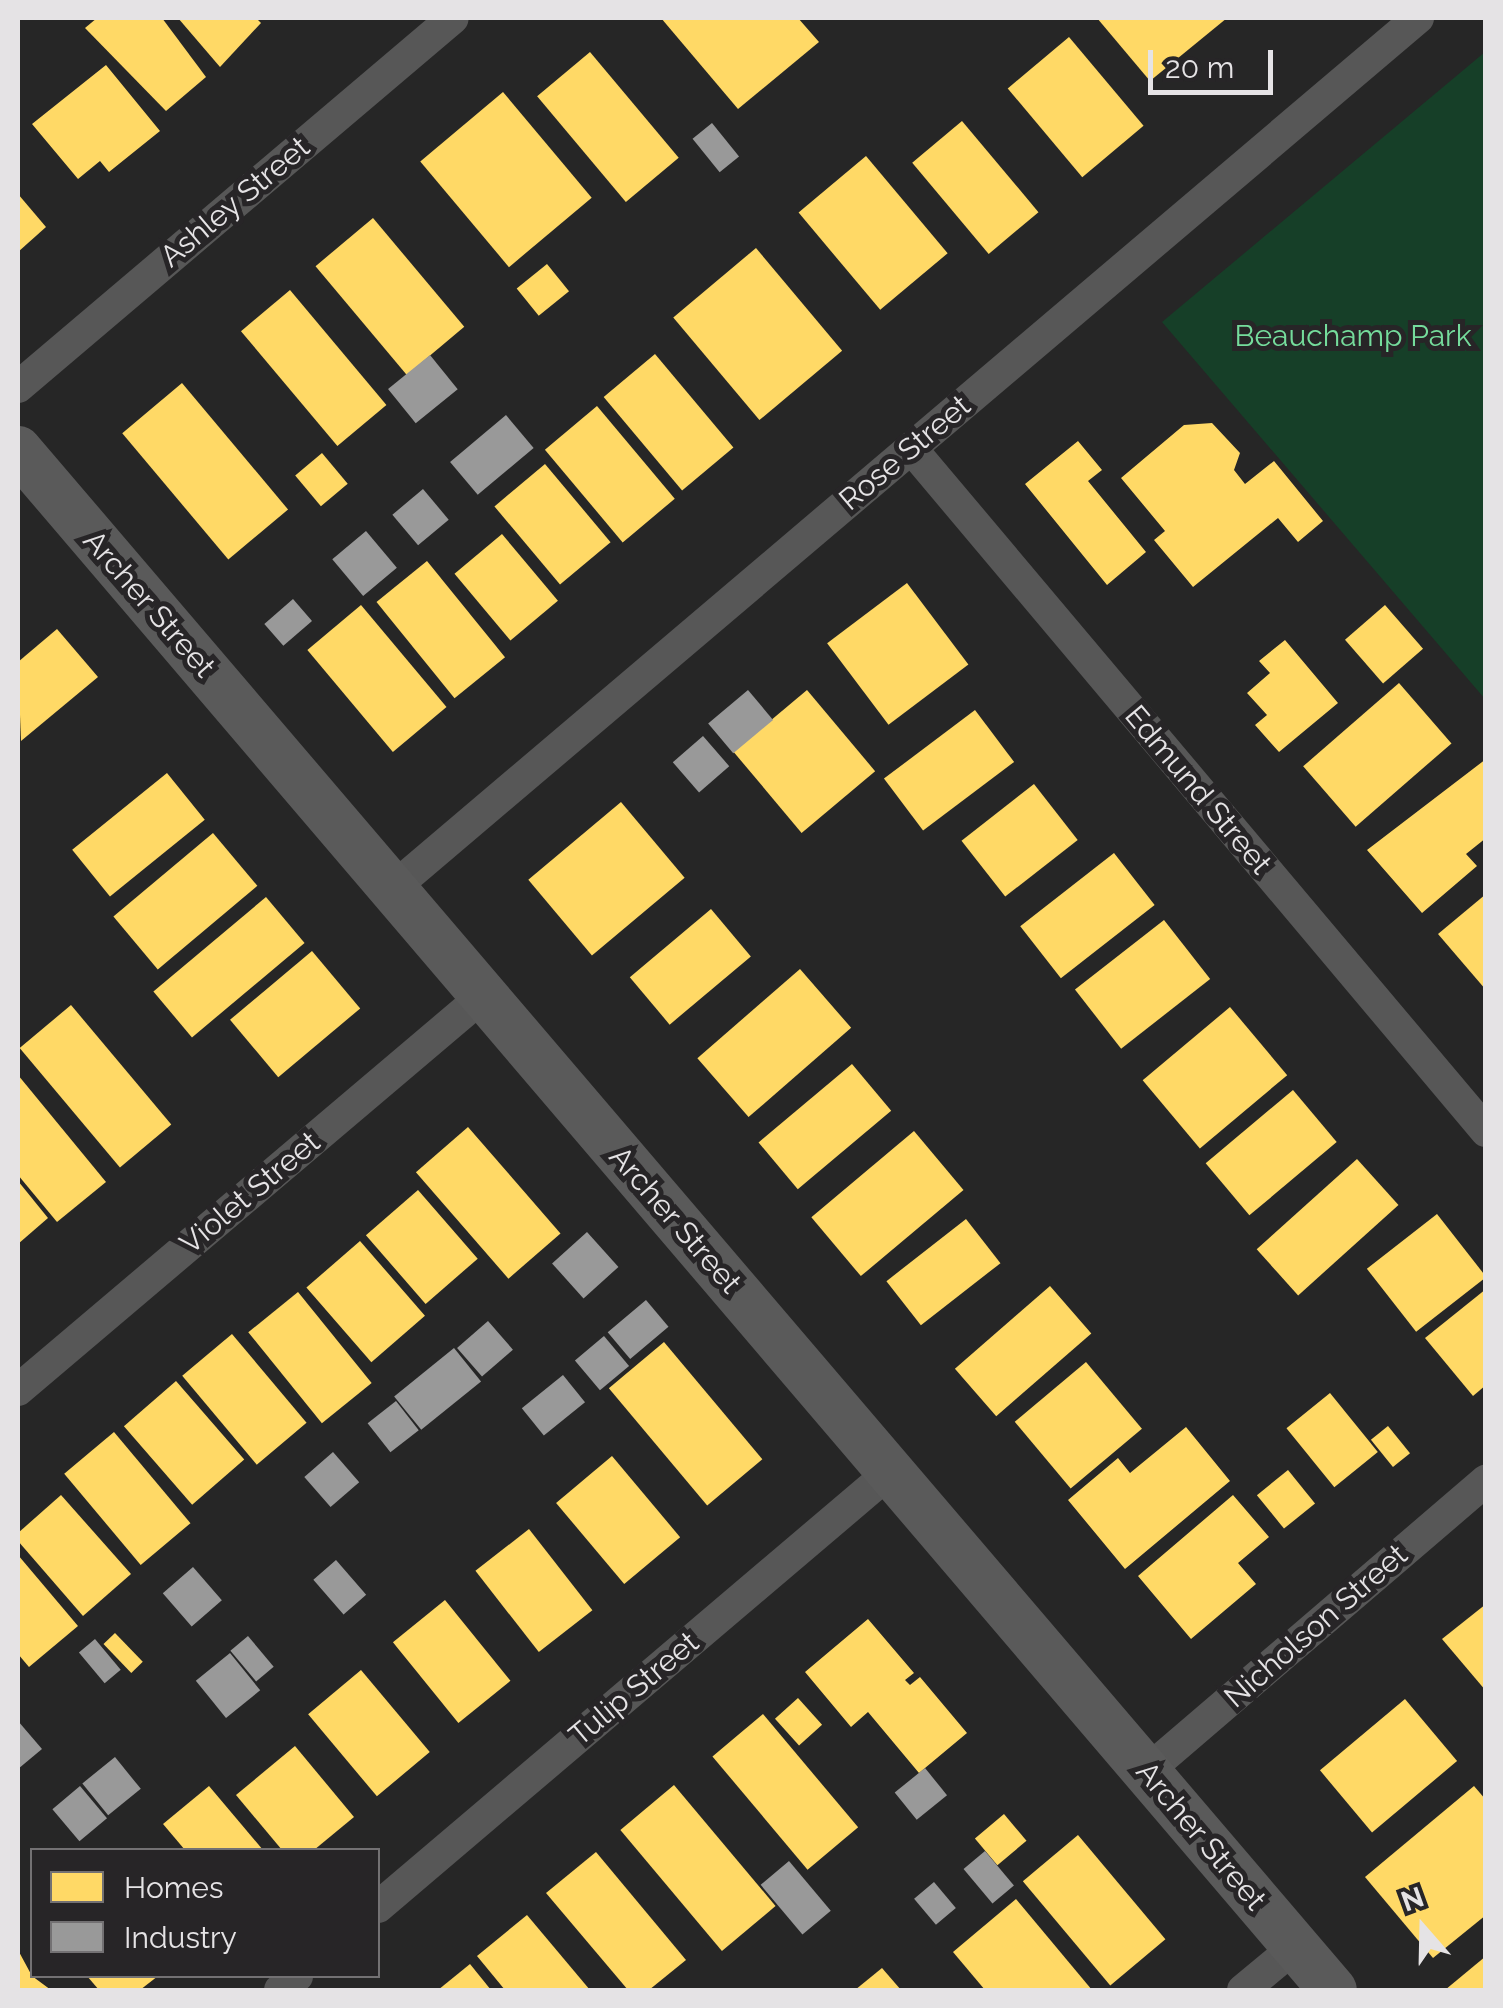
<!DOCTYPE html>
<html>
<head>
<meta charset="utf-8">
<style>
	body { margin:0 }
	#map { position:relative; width:1503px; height:2008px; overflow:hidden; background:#262626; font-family:Raleway,sans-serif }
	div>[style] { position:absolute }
	.green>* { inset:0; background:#163f28 }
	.homes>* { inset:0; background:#ffd966; transform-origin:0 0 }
	.industry>* { inset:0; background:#999; transform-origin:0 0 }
	.minor>* { height:32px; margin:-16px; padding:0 16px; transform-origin:16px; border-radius:16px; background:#575757 }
	.secondary>* { height:48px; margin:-24px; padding:0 24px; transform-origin:24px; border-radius:24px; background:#5a5a5a }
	span { translate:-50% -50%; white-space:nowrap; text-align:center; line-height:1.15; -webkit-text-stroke:10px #272527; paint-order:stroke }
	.street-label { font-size:30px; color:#e5e3e5 }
	.park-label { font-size:30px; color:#75dc9c }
	.frame { position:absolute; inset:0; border:20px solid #e5e3e5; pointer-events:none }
	.legend { position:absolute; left:30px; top:1848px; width:350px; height:130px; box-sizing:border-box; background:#272527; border:2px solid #737173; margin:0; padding:12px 18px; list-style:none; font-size:30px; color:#e5e3e5 }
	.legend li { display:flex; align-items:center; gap:20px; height:50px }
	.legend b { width:50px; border:2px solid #737173 }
	.north { position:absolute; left:1373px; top:1878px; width:100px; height:100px; -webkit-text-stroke:8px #272527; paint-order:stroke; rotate:340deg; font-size:28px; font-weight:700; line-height:40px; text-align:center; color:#e5e3e5 }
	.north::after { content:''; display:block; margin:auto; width:35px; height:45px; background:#e5e3e5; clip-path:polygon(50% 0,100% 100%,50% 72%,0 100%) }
	.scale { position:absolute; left:1148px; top:50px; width:125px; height:45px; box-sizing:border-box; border:5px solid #e5e3e5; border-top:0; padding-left:12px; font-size:30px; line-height:35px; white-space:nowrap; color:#e5e3e5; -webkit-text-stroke:8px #272527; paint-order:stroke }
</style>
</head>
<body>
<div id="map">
	<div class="green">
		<div style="clip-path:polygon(1485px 52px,1485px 699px,1162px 322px)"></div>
	</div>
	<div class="homes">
		<div style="clip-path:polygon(97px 18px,162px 18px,206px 77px,166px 111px,85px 28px)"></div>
		<div style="clip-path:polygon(178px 18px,256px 18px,261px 23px,220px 67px)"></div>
		<div style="clip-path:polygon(661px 18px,798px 18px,819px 42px,738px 109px)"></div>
		<div style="clip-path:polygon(1097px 18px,1227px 18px,1150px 81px)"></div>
		<div style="left:1069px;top:37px;width:116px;height:80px;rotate:50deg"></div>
		<div style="left:590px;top:52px;width:138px;height:69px;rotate:50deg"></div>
		<div style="clip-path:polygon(106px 65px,160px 131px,109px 172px,100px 161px,78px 179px,32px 124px)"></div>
		<div style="left:503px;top:92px;width:138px;height:108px;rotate:50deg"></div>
		<div style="left:962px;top:121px;width:119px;height:65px;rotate:50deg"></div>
		<div style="left:866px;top:156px;width:127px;height:88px;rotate:50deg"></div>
		<div style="clip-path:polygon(18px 194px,46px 227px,18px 252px)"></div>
		<div style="left:373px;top:218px;width:142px;height:75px;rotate:50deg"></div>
		<div style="left:756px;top:248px;width:134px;height:108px;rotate:50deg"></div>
		<div style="left:547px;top:264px;width:35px;height:39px;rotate:51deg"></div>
		<div style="left:290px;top:290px;width:150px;height:64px;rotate:50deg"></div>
		<div style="left:655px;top:354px;width:122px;height:67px;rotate:50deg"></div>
		<div style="left:182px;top:383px;width:165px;height:78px;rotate:50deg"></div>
		<div style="left:597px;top:406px;width:121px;height:68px;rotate:50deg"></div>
		<div style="clip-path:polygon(1212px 423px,1240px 453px,1234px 470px,1245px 484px,1274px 461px,1323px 521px,1298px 542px,1278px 518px,1193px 587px,1154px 540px,1165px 531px,1121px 478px,1184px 425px)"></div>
		<div style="clip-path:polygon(1078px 441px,1102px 470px,1088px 481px,1146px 552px,1107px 585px,1025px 484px)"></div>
		<div style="left:322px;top:453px;width:40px;height:35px;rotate:50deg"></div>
		<div style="left:545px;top:464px;width:102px;height:66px;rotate:50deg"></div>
		<div style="left:502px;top:534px;width:87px;height:62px;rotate:50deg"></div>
		<div style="left:427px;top:561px;width:124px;height:65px;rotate:51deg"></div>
		<div style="left:907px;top:583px;width:102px;height:100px;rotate:53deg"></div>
		<div style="left:361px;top:605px;width:133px;height:70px;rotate:50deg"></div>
		<div style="left:1385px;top:605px;width:58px;height:53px;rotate:49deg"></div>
		<div style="clip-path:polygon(57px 629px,98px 677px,21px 741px,18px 662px)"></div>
		<div style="clip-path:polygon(1285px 640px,1338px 703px,1279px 752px,1255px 725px,1267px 715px,1247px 693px,1270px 673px,1259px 661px)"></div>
		<div style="left:1399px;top:683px;width:80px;height:127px;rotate:49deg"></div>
		<div style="left:807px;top:690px;width:106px;height:96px;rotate:50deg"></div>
		<div style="left:975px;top:710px;width:65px;height:114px;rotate:53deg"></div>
		<div style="clip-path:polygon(1486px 759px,1486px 838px,1466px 854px,1477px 866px,1422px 913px,1367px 850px)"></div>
		<div style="left:167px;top:773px;width:60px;height:122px;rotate:51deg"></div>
		<div style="left:1034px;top:784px;width:71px;height:92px;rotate:52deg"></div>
		<div style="left:621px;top:802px;width:99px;height:121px;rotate:50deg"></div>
		<div style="left:213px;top:833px;width:69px;height:130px;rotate:50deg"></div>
		<div style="left:1114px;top:853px;width:66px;height:119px;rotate:52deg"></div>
		<div style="clip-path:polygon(1486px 894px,1486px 990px,1438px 934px)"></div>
		<div style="left:266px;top:897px;width:60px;height:147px;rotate:50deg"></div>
		<div style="left:711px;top:909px;width:62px;height:106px;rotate:50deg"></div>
		<div style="left:1164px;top:920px;width:75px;height:113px;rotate:52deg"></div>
		<div style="left:312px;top:951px;width:75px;height:107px;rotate:50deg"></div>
		<div style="left:800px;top:969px;width:78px;height:136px;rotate:49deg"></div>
		<div style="left:71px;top:1005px;width:156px;height:67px;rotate:50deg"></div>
		<div style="left:1230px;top:1007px;width:89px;height:114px;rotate:50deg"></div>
		<div style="left:852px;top:1064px;width:61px;height:122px;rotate:50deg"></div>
		<div style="clip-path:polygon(18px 1075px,106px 1182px,57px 1222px,18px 1175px)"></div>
		<div style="left:1293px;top:1090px;width:68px;height:114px;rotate:50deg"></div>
		<div style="left:468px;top:1127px;width:141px;height:69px;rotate:49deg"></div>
		<div style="left:914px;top:1131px;width:77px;height:134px;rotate:50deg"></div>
		<div style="left:1357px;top:1159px;width:62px;height:135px;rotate:48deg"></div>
		<div style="clip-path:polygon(18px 1181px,48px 1218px,18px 1244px)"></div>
		<div style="left:418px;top:1190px;width:91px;height:69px;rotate:49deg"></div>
		<div style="left:1437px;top:1214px;width:80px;height:89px;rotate:52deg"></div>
		<div style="left:966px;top:1219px;width:56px;height:101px;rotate:52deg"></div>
		<div style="left:360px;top:1241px;width:99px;height:71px;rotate:49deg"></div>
		<div style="left:1050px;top:1286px;width:63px;height:126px;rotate:49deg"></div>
		<div style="clip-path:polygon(1486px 1289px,1486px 1385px,1473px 1396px,1425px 1338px)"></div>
		<div style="left:298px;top:1292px;width:117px;height:64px;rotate:51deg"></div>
		<div style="left:232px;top:1334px;width:116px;height:65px;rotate:50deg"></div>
		<div style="left:664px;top:1342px;width:153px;height:72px;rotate:50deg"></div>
		<div style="left:1086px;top:1362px;width:87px;height:93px;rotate:50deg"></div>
		<div style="left:176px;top:1381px;width:104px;height:69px;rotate:49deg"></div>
		<div style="left:1330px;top:1393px;width:76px;height:56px;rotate:51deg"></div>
		<div style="left:1388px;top:1426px;width:35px;height:22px;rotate:51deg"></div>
		<div style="clip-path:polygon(1186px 1427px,1230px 1481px,1125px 1569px,1068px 1500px,1118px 1458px,1130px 1473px)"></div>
		<div style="left:114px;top:1432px;width:119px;height:65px;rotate:50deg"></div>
		<div style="left:612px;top:1456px;width:106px;height:73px;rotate:50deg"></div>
		<div style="left:1288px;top:1470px;width:43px;height:40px;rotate:51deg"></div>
		<div style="clip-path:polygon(61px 1495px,131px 1574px,83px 1616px,18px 1541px,18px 1533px)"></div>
		<div style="clip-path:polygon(1233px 1495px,1269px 1537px,1238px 1563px,1256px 1584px,1191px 1639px,1138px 1576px)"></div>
		<div style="left:529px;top:1529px;width:103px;height:68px;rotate:52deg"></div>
		<div style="clip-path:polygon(18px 1555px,78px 1626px,29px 1667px,18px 1654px)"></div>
		<div style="left:445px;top:1600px;width:104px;height:67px;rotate:51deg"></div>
		<div style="clip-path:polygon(1486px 1604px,1486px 1691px,1442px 1639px)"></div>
		<div style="clip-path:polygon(868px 1619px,914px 1673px,905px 1680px,910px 1685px,920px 1677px,967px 1733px,919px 1773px,868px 1712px,851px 1727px,805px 1672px)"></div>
		<div style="left:115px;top:1633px;width:40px;height:16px;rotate:46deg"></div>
		<div style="left:361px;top:1670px;width:107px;height:69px;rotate:50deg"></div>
		<div style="left:798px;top:1698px;width:36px;height:31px;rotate:48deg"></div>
		<div style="left:1405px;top:1699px;width:81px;height:111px;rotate:50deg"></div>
		<div style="left:763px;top:1714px;width:148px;height:66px;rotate:50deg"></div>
		<div style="clip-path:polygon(295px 1746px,354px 1817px,314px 1850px,282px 1850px,236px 1795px)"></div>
		<div style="left:674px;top:1785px;width:158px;height:70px;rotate:50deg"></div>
		<div style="clip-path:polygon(209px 1786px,263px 1850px,185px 1850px,163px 1824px)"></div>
		<div style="clip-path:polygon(1474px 1786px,1486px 1800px,1486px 1915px,1433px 1958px,1365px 1877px)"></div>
		<div style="left:1004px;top:1814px;width:35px;height:38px;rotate:50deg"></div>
		<div style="left:1078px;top:1835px;width:136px;height:72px;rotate:50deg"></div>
		<div style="clip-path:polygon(596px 1852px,686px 1960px,649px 1990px,628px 1990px,546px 1893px)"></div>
		<div style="clip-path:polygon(1016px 1899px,1092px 1990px,985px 1990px,953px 1952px)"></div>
		<div style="clip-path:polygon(527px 1915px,590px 1990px,505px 1990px,477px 1956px)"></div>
		<div style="clip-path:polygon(18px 1950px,32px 1976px,51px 1990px,18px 1990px)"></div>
		<div style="clip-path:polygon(1486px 1956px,1486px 1990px,1445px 1990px)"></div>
		<div style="clip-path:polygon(470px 1964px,491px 1990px,438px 1990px)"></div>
		<div style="clip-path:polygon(882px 1968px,901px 1990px,855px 1990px)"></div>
		<div style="clip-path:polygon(87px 1976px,158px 1976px,140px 1990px,99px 1990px)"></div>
	</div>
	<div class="industry">
		<div style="left:712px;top:123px;width:43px;height:25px;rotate:51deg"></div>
		<div style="left:430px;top:355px;width:44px;height:54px;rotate:51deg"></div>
		<div style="left:506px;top:415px;width:43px;height:73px;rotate:50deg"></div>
		<div style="left:423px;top:489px;width:40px;height:40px;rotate:50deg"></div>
		<div style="left:366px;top:531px;width:48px;height:44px;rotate:50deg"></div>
		<div style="left:293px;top:599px;width:29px;height:38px;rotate:49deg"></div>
		<div style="left:748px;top:690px;width:39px;height:52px;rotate:50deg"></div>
		<div style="left:703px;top:736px;width:40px;height:40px;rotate:49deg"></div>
		<div style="left:587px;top:1232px;width:47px;height:47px;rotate:48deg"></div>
		<div style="left:646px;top:1300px;width:35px;height:50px;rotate:50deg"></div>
		<div style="left:488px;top:1321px;width:38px;height:41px;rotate:49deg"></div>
		<div style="left:604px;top:1336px;width:39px;height:38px;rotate:50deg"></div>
		<div style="left:454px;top:1348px;width:43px;height:77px;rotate:51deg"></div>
		<div style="left:563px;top:1375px;width:35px;height:53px;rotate:51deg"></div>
		<div style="left:396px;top:1401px;width:37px;height:36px;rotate:52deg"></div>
		<div style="left:333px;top:1452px;width:40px;height:38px;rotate:49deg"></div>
		<div style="left:336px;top:1560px;width:46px;height:30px;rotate:49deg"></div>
		<div style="left:193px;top:1567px;width:44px;height:40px;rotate:49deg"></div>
		<div style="left:248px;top:1636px;width:40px;height:23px;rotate:50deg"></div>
		<div style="left:95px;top:1639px;width:40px;height:21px;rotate:50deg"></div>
		<div style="left:230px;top:1653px;width:48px;height:44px;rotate:51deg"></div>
		<div style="clip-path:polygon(18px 1721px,42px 1749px,18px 1769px)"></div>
		<div style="left:115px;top:1757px;width:41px;height:42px;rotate:51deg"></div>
		<div style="left:925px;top:1768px;width:35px;height:39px;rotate:51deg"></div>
		<div style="left:80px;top:1786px;width:42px;height:36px;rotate:50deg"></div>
		<div style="left:985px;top:1851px;width:45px;height:28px;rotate:50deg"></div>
		<div style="left:789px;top:1861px;width:65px;height:37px;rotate:50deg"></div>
		<div style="left:934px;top:1882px;width:34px;height:26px;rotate:50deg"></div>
	</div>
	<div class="minor">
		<div style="left:18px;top:387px;width:570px;rotate:-40.31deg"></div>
		<div style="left:911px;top:448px;width:893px;rotate:49.91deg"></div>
		<div style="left:392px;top:889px;width:1346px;rotate:-40.33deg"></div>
		<div style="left:18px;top:1390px;width:609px;rotate:-40.28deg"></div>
		<div style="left:1146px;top:1772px;width:448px;rotate:-40.6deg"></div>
		<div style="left:378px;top:1907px;width:672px;rotate:-40.35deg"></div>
		<div style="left:280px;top:1990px;width:22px;rotate:-39deg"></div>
		<div style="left:1243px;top:1990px;width:67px;rotate:-39.6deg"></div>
	</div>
	<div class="secondary">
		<div style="left:18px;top:450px;width:2025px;rotate:49.51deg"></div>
	</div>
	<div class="street-label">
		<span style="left:235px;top:202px;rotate:-40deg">Ashley Street</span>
		<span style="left:905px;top:453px;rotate:-40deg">Rose Street</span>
		<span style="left:149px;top:604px;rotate:49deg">Archer Street</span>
		<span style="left:1198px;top:790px;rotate:50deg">Edmund Street</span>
		<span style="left:250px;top:1193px;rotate:-40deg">Violet Street</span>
		<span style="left:675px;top:1220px;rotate:49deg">Archer Street</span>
		<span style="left:1316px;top:1626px;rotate:-41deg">Nicholson Street</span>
		<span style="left:634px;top:1689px;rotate:-40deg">Tulip Street</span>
		<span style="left:1201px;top:1836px;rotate:50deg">Archer Street</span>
	</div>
	<div class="park-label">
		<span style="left:1353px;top:336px">Beauchamp Park</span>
	</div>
	<div class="frame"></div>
	<ul class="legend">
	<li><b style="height:28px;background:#ffd966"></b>Homes</li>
	<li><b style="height:28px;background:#999"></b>Industry</li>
	</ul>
	<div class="north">N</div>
	<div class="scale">20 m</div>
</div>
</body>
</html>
